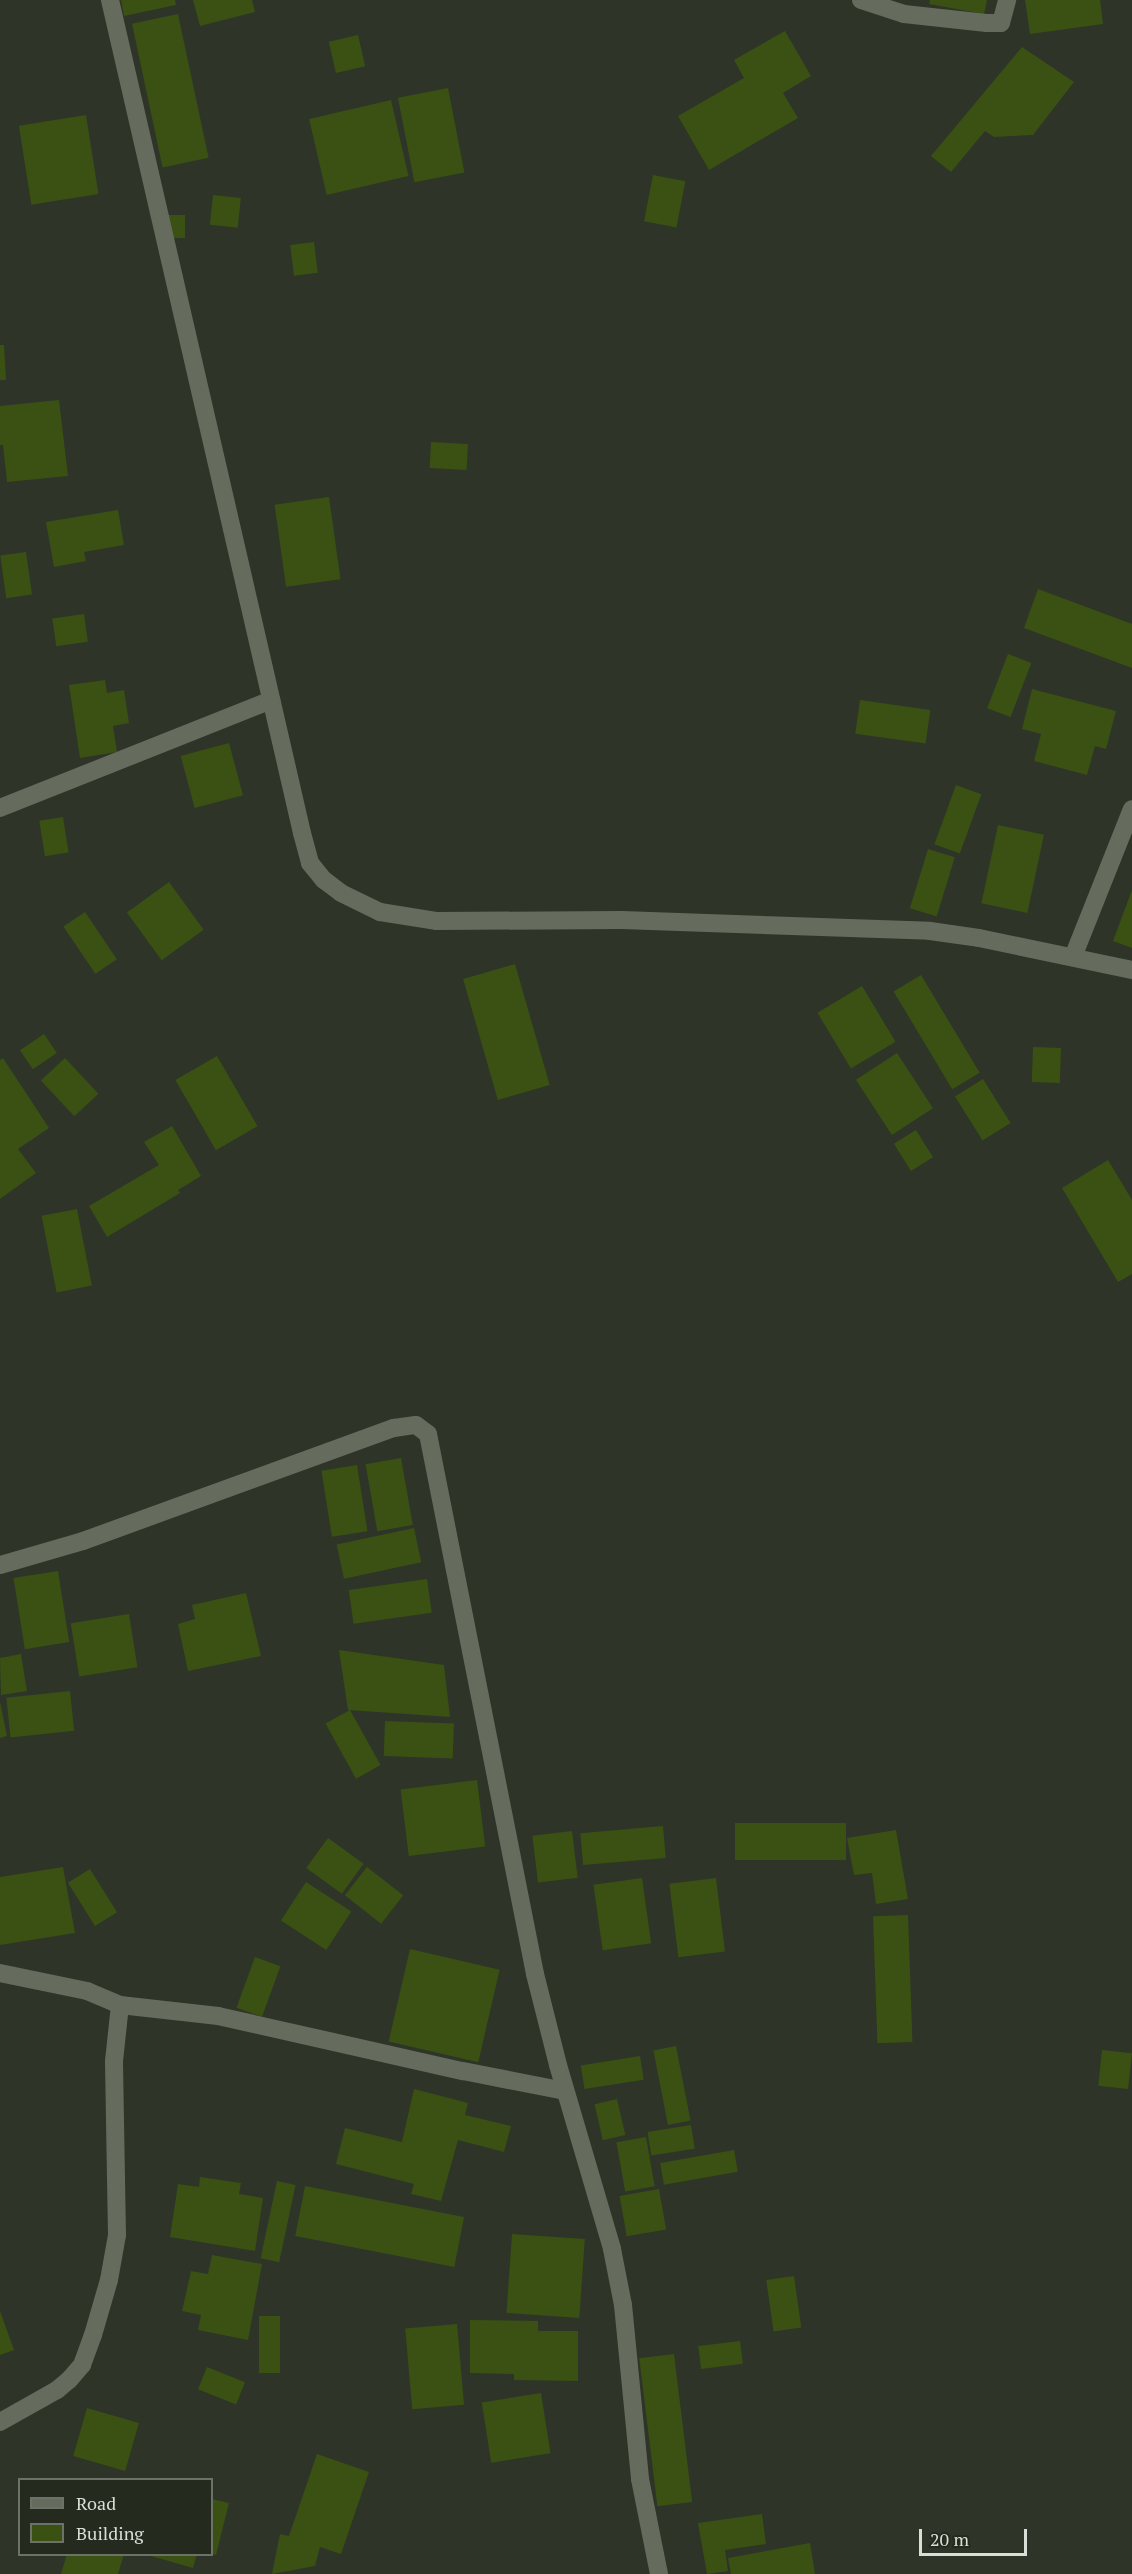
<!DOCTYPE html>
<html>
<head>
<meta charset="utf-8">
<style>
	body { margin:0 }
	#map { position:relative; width:1132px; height:2574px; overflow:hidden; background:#2e3428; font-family:"PT Serif",serif }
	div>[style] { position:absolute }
	.building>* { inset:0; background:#3a5113; transform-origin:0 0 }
	.street>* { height:18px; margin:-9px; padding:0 9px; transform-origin:9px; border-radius:9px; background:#656b5d }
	span { translate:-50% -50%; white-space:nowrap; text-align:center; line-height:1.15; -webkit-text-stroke:4.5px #242a1e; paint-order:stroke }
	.legend { position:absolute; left:18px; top:2478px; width:195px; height:78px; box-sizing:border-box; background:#242a1e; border:2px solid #6d7268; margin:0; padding:8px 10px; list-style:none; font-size:18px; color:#dbded7 }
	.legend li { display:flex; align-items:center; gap:12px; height:30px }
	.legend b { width:30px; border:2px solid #6d7268 }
	.scale { position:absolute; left:919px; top:2529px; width:108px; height:27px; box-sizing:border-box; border:3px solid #dbded7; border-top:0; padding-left:8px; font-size:18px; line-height:21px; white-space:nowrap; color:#dbded7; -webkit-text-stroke:4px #242a1e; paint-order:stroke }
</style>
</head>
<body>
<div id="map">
	<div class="building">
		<div style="clip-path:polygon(121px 0,175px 0,176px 5px,124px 16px)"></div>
		<div style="clip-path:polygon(193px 0,252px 0,255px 12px,200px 26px)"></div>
		<div style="clip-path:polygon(930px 0,987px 0,984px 14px,929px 4px)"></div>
		<div style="clip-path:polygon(1025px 0,1100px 0,1103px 24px,1030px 34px)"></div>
		<div style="left:178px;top:14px;width:147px;height:47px;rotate:78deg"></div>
		<div style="clip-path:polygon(785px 31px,811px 76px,783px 93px,798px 118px,709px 170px,678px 116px,744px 78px,734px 60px)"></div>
		<div style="left:358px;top:35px;width:32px;height:30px;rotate:77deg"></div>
		<div style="clip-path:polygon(1022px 47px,1074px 82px,1033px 135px,994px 137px,985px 131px,951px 172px,931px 156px)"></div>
		<div style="left:448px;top:88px;width:86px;height:51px;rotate:79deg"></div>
		<div style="left:391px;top:100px;width:78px;height:84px;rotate:77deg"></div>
		<div style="left:86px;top:115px;width:80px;height:68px;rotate:81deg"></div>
		<div style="left:653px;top:175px;width:33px;height:47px;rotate:11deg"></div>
		<div style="left:213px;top:195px;width:28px;height:30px;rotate:6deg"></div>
		<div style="left:159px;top:215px;width:26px;height:23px"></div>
		<div style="left:314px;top:242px;width:31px;height:24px;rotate:83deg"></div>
		<div style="clip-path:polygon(0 345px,4px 345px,6px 380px,0 380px)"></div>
		<div style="clip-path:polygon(59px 400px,68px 476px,7px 482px,3px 445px,0 445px,0 406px)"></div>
		<div style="left:431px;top:442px;width:37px;height:26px;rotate:3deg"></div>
		<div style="left:329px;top:497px;width:83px;height:55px;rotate:82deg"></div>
		<div style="clip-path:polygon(118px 510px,124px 545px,84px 552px,86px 561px,54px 567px,46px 522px)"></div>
		<div style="left:26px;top:552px;width:43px;height:26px;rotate:82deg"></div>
		<div style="clip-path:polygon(1038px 589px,1132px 624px,1132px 668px,1024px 628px)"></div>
		<div style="left:84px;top:614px;width:28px;height:32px;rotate:82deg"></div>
		<div style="left:1008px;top:654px;width:25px;height:58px;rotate:21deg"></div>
		<div style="clip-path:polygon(105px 680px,107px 693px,124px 690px,129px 723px,113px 726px,117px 752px,80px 758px,69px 685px)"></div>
		<div style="clip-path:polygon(1032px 689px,1116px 711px,1106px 749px,1095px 746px,1087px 775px,1034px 761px,1041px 734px,1022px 729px)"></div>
		<div style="left:860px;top:700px;width:71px;height:34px;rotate:8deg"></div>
		<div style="left:229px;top:743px;width:54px;height:50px;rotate:75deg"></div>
		<div style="left:956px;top:785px;width:27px;height:63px;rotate:20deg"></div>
		<div style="left:63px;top:817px;width:36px;height:24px;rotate:81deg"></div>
		<div style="left:998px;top:825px;width:47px;height:80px;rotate:12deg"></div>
		<div style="left:928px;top:849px;width:28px;height:62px;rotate:17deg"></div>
		<div style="left:169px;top:882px;width:59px;height:52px;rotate:54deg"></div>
		<div style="clip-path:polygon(1132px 890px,1132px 948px,1113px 941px)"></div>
		<div style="left:85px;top:912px;width:57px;height:26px;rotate:56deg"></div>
		<div style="left:515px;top:964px;width:126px;height:54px;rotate:74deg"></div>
		<div style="left:921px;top:975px;width:114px;height:32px;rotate:59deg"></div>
		<div style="left:862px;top:986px;width:65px;height:52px;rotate:59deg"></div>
		<div style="left:44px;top:1034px;width:23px;height:29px;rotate:56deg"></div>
		<div style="left:1033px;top:1047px;width:28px;height:35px;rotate:2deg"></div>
		<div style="left:897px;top:1053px;width:66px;height:49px;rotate:57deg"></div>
		<div style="left:217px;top:1056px;width:81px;height:48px;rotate:60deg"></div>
		<div style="clip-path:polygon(3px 1058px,49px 1128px,18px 1149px,36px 1173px,0 1199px,0 1060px)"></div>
		<div style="left:65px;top:1058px;width:49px;height:33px;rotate:47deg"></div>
		<div style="left:983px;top:1079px;width:52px;height:33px;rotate:58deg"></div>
		<div style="clip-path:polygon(172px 1126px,201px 1176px,178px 1190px,180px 1193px,107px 1237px,89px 1206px,159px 1165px,144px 1142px)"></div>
		<div style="left:916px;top:1130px;width:32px;height:26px;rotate:58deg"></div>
		<div style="clip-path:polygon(1108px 1160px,1132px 1200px,1132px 1274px,1118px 1282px,1062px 1188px)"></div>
		<div style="left:77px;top:1209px;width:78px;height:36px;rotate:79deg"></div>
		<div style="left:401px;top:1458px;width:68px;height:36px;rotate:80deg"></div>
		<div style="left:357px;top:1465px;width:67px;height:36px;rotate:81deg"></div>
		<div style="left:414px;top:1528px;width:35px;height:79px;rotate:78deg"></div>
		<div style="left:58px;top:1571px;width:72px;height:45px;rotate:81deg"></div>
		<div style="left:427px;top:1579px;width:34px;height:79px;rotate:82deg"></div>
		<div style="clip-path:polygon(246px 1593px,261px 1656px,188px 1671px,178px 1624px,195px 1619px,192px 1605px)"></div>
		<div style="left:129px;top:1614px;width:54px;height:59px;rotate:81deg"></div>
		<div style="clip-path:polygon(339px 1650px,444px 1665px,450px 1717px,348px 1710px)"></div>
		<div style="clip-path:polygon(21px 1654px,27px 1691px,1px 1695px,0 1658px)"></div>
		<div style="left:70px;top:1691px;width:40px;height:64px;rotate:84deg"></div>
		<div style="clip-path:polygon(0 1702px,7px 1736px,0 1738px)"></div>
		<div style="left:350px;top:1710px;width:63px;height:28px;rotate:61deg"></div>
		<div style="left:385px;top:1721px;width:69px;height:35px;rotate:2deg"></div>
		<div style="left:477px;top:1780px;width:67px;height:77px;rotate:83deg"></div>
		<div style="left:735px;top:1823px;width:111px;height:37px"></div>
		<div style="left:663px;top:1826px;width:32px;height:83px;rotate:85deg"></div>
		<div style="clip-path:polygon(896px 1830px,908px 1899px,876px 1904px,872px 1873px,854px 1875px,847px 1838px)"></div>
		<div style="left:572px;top:1831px;width:47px;height:40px;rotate:83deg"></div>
		<div style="left:328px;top:1838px;width:44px;height:37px;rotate:36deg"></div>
		<div style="clip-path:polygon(63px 1867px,75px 1933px,0 1945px,0 1877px)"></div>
		<div style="left:367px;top:1867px;width:46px;height:36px;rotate:38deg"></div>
		<div style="left:90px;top:1869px;width:51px;height:26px;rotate:58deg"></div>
		<div style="left:642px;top:1878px;width:66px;height:49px;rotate:82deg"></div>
		<div style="left:716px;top:1878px;width:74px;height:47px;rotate:83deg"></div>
		<div style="left:306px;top:1882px;width:54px;height:46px;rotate:33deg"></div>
		<div style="left:908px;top:1915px;width:127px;height:35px;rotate:88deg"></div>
		<div style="left:410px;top:1949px;width:92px;height:95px;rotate:13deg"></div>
		<div style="left:255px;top:1957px;width:27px;height:54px;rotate:20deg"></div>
		<div style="left:676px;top:2046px;width:76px;height:23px;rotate:79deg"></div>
		<div style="left:1102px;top:2050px;width:30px;height:36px;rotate:6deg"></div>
		<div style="left:640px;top:2056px;width:24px;height:60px;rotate:81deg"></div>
		<div style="clip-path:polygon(414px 2089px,468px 2103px,465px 2115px,511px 2126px,504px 2152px,458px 2140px,441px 2201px,411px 2194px,414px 2184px,336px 2164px,345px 2128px,402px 2142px)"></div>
		<div style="left:617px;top:2099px;width:37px;height:23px;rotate:77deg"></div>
		<div style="left:691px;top:2125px;width:24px;height:44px;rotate:81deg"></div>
		<div style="left:646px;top:2137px;width:50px;height:30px;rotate:80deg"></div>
		<div style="left:734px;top:2150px;width:22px;height:75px;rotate:80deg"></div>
		<div style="clip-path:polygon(200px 2177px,241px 2183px,239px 2194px,263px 2198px,255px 2251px,170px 2237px,178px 2184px,199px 2187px)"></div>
		<div style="left:277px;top:2181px;width:19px;height:79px;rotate:12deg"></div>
		<div style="left:305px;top:2186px;width:162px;height:51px;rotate:11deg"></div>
		<div style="left:659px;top:2189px;width:41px;height:40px;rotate:80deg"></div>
		<div style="left:512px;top:2234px;width:73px;height:79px;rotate:4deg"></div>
		<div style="clip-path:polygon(212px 2255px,262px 2264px,248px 2340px,198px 2330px,201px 2315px,182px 2311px,191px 2271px,208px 2274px)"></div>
		<div style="left:794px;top:2276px;width:52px;height:28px;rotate:82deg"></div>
		<div style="clip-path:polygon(0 2311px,14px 2350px,0 2355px)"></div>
		<div style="left:259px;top:2316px;width:21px;height:57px"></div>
		<div style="clip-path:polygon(470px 2320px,538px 2321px,538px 2331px,578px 2331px,578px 2381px,514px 2380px,514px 2374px,470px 2373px)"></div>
		<div style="left:457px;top:2324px;width:81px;height:52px;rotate:85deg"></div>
		<div style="left:740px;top:2341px;width:23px;height:42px;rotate:83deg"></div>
		<div style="left:674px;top:2354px;width:149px;height:35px;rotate:83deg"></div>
		<div style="left:207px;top:2367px;width:41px;height:24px;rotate:22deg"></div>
		<div style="left:541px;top:2393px;width:61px;height:60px;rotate:81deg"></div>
		<div style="left:87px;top:2408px;width:54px;height:50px;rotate:16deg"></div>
		<div style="clip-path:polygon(317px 2454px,369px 2472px,341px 2554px,320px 2547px,315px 2566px,272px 2574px,280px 2534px,289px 2536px)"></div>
		<div style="clip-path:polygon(212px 2499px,229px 2503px,216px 2555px,212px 2554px)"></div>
		<div style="clip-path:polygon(762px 2514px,766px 2544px,725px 2550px,728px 2571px,707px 2574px,698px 2523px)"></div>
		<div style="clip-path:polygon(810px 2543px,815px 2574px,731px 2574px,728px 2558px)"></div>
		<div style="clip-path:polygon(67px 2554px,124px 2554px,118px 2574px,61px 2574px)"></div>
		<div style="clip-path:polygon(144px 2554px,197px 2554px,193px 2568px)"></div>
	</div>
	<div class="street">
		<div style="left:110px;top:0;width:855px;rotate:77.02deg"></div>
		<div style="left:302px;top:833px;width:31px;rotate:75deg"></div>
		<div style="left:310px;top:863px;width:22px;rotate:51deg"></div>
		<div style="left:324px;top:880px;width:21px;rotate:37deg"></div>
		<div style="left:341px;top:893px;width:43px;rotate:26deg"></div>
		<div style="left:380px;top:912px;width:58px;rotate:9deg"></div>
		<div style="left:437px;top:921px;width:185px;rotate:-0.3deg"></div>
		<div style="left:622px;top:920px;width:308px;rotate:2deg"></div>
		<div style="left:930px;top:931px;width:49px;rotate:8.1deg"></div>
		<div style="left:979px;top:938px;width:156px;rotate:11.8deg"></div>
		<div style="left:861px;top:0;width:45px;rotate:18deg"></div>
		<div style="left:904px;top:14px;width:83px;rotate:6.2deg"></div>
		<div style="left:987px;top:23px;width:14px"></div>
		<div style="left:1001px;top:23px;width:24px;rotate:-75deg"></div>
		<div style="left:0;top:808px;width:292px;rotate:-21.7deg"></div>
		<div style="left:1073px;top:957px;width:159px;rotate:-68.3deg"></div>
		<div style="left:0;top:1565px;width:86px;rotate:-16.1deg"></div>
		<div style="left:83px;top:1541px;width:331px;rotate:-20deg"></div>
		<div style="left:394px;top:1428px;width:22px;rotate:-8deg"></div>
		<div style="left:416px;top:1425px;width:15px;rotate:37deg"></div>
		<div style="left:428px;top:1434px;width:550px;rotate:78.79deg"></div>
		<div style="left:535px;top:1974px;width:94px;rotate:75.8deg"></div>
		<div style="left:558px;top:2065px;width:192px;rotate:73.6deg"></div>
		<div style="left:612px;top:2249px;width:57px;rotate:78.9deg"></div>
		<div style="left:623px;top:2305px;width:175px;rotate:84.4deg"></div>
		<div style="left:640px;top:2479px;width:97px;rotate:78.7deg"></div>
		<div style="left:0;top:1973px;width:89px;rotate:11.7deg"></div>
		<div style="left:87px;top:1991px;width:36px;rotate:23deg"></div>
		<div style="left:120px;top:2005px;width:99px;rotate:6.4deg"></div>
		<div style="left:218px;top:2016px;width:251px;rotate:12.7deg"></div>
		<div style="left:463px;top:2071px;width:104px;rotate:11.1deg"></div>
		<div style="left:0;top:2422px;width:65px;rotate:-29.3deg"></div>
		<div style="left:57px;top:2390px;width:16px;rotate:-40deg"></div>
		<div style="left:69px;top:2380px;width:20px;rotate:-49deg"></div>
		<div style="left:82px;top:2365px;width:32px;rotate:-70deg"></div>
		<div style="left:93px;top:2335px;width:57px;rotate:-73.8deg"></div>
		<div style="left:109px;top:2280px;width:46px;rotate:-79.9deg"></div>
		<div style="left:117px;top:2235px;width:174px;rotate:-91deg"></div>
		<div style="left:114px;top:2061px;width:56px;rotate:-83.9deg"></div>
	</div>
	<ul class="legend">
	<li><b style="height:8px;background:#656b5d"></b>Road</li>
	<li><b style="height:16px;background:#3a5113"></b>Building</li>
	</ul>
	<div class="scale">20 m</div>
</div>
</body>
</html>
